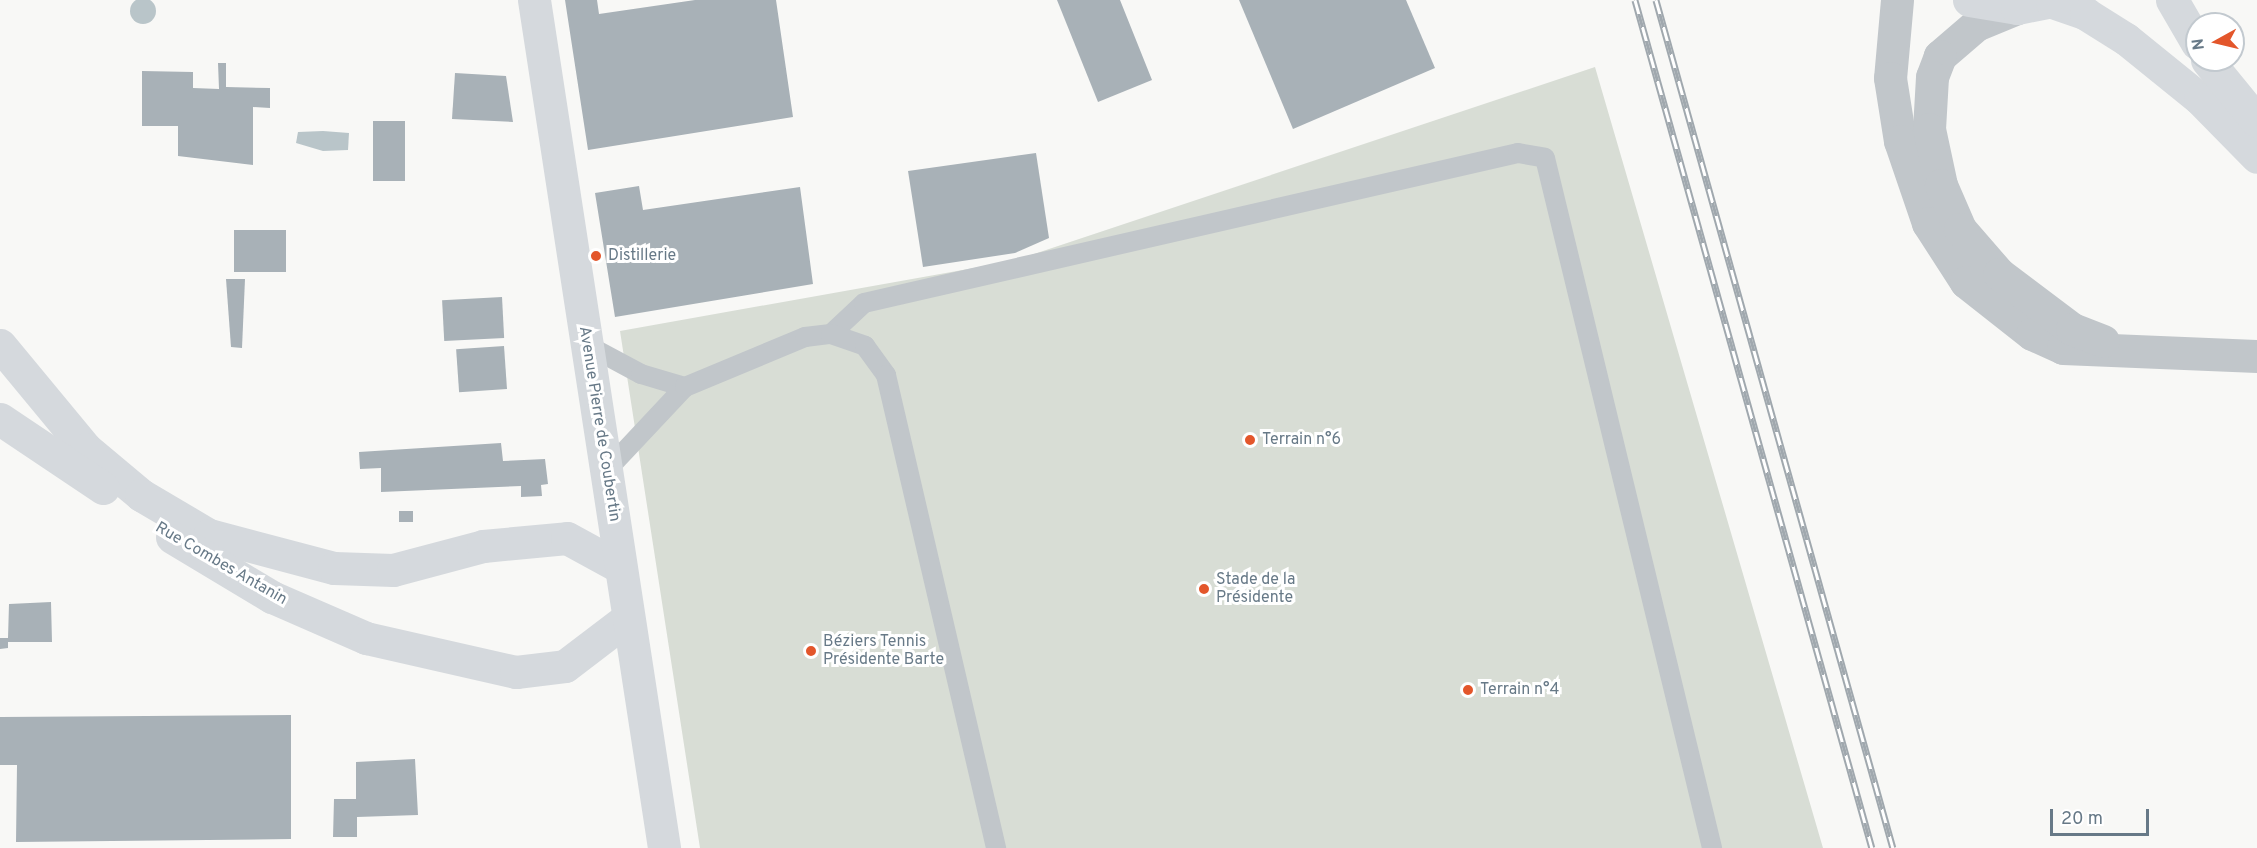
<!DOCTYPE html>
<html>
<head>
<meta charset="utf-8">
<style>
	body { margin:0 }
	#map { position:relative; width:2257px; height:848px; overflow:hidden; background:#f8f8f6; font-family:Overpass,sans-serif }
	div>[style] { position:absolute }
	.green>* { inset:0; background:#d8ddd5 }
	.water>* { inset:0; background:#b9c5c9 }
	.round { border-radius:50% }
	.building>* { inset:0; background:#a8b1b7; transform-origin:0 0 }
	.service>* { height:20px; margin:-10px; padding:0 10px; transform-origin:10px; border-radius:10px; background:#c1c6ca }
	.tertiary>* { height:33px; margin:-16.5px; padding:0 16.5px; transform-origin:16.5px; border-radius:16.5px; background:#c1c6ca }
	.secondary>* { height:33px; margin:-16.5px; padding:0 16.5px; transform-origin:16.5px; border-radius:16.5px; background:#d5d9dd }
	.primary>* { height:33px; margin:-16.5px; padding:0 16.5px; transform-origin:16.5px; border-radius:16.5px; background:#d5d9dd }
	.rail>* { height:7px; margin-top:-3.5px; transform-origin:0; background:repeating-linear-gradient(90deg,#fff 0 14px,#a0a8ae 0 28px); box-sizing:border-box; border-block:2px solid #a0a8ae }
	.dots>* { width:16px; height:16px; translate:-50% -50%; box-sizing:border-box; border:3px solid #fff; border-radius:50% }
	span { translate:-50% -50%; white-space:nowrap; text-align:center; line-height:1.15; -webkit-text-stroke:6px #fff; paint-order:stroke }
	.poi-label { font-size:16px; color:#677987 }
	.left { translate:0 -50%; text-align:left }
	.street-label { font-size:16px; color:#677987 }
	.north { position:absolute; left:2185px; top:12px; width:60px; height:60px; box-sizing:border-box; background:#fff; border:2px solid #c2c9cf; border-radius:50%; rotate:262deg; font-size:16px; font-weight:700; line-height:24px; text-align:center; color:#677987 }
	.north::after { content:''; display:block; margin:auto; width:21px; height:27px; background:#e3562b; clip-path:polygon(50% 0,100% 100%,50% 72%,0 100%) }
	.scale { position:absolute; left:2050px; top:809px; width:99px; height:27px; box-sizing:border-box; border:3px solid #677987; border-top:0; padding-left:8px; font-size:18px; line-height:21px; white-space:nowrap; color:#677987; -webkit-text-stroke:4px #fff; paint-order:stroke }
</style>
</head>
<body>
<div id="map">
	<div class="green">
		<div style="clip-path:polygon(1595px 67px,1823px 848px,700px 848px,620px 331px,1013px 261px)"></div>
	</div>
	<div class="water">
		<div class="round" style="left:130px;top:-2px;width:26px;height:26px"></div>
		<div style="clip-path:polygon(323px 131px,349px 133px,348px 150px,323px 151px,296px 143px,298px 132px)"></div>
	</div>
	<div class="building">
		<div style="clip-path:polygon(565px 0,597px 0,599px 14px,695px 0,776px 0,793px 117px,588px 150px)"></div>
		<div style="clip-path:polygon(1057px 0,1120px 0,1152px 80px,1098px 102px)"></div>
		<div style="clip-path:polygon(1239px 0,1406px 0,1435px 68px,1293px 129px)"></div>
		<div style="clip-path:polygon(218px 63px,226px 63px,226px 87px,270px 88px,270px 108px,253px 107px,253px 165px,178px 156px,178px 126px,142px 126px,142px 71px,193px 72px,193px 88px,219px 89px)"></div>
		<div style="clip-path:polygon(455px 73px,506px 76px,513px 122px,452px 119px)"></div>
		<div style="left:373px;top:121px;width:32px;height:60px"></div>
		<div style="clip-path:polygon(1036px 153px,1049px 238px,1015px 253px,923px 267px,908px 171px)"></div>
		<div style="clip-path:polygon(639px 186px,643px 210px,800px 187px,813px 284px,615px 317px,595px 193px)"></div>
		<div style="left:286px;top:230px;width:42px;height:52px;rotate:90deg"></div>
		<div style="clip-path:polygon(226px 279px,245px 279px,242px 348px,231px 347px)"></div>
		<div style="left:502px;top:297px;width:41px;height:60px;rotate:87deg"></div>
		<div style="left:504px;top:346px;width:43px;height:48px;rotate:86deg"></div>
		<div style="clip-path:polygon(501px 443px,503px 461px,545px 459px,548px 484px,541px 485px,542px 496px,521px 497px,521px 486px,381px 492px,381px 468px,360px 469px,359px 452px)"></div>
		<div style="left:399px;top:511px;width:14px;height:11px"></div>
		<div style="clip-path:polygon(51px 602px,52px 642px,8px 642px,8px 648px,0 649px,0 638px,8px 638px,9px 604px)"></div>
		<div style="clip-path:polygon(291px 715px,291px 839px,16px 842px,17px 765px,0 765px,0 717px)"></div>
		<div style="clip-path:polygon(415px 759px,418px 815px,357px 817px,357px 837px,333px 837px,334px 799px,356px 799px,356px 762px)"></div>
	</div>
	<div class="service">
		<div style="left:831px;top:334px;width:45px;rotate:-43.2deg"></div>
		<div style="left:864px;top:303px;width:671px;rotate:-12.92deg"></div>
		<div style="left:1518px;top:153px;width:27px;rotate:10deg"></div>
		<div style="left:1545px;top:158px;width:710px;rotate:76.39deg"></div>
		<div style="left:587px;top:345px;width:61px;rotate:28.2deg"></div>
		<div style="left:641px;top:374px;width:46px;rotate:16.5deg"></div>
		<div style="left:606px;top:471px;width:115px;rotate:-46.8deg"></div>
		<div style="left:685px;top:387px;width:130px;rotate:-22.6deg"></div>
		<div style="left:805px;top:337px;width:26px;rotate:-7deg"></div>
		<div style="left:831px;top:334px;width:36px;rotate:19deg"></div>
		<div style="left:865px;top:346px;width:36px;rotate:54deg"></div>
		<div style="left:886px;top:375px;width:486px;rotate:76.9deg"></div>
	</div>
	<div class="tertiary">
		<div style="left:1897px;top:0;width:78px;rotate:95.1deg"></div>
		<div style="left:1890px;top:78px;width:64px;rotate:81deg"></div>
		<div style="left:1900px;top:141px;width:87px;rotate:71.1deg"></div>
		<div style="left:1928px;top:223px;width:70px;rotate:57.2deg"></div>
		<div style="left:1966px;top:282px;width:84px;rotate:38.2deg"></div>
		<div style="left:2032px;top:334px;width:34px;rotate:24deg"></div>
		<div style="left:2063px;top:348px;width:194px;rotate:2.4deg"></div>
		<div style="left:2017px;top:8px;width:44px;rotate:157.5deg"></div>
		<div style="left:1976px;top:25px;width:48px;rotate:139.3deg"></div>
		<div style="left:1940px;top:56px;width:22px;rotate:111deg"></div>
		<div style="left:1932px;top:77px;width:52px;rotate:93.3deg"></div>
		<div style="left:1929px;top:129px;width:57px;rotate:77.9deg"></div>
		<div style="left:1941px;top:185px;width:48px;rotate:66.6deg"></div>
		<div style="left:1960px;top:229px;width:60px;rotate:49.1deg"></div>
		<div style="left:1999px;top:274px;width:91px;rotate:37deg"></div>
		<div style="left:2072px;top:329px;width:33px;rotate:21deg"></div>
	</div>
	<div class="secondary">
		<div style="left:0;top:345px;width:135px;rotate:50.4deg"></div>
		<div style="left:86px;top:449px;width:72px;rotate:39.9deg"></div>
		<div style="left:141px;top:495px;width:79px;rotate:30.5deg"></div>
		<div style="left:209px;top:535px;width:129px;rotate:14.8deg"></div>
		<div style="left:334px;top:568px;width:59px;rotate:1.9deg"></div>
		<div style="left:393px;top:570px;width:93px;rotate:-14.9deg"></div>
		<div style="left:483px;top:546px;width:84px;rotate:-5.4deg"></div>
		<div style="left:567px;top:538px;width:60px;rotate:28.7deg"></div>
		<div style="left:0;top:419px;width:124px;rotate:33.8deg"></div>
		<div style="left:172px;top:537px;width:117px;rotate:31deg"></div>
		<div style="left:272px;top:597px;width:103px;rotate:23.6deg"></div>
		<div style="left:366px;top:638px;width:154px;rotate:12.8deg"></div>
		<div style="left:516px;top:672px;width:49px;rotate:-7deg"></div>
		<div style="left:565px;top:666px;width:79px;rotate:-37.3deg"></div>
	</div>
	<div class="primary">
		<div style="left:534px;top:0;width:858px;rotate:81.28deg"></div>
		<div style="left:1969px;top:0;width:49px;rotate:9.5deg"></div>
		<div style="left:2017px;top:8px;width:41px;rotate:-11.3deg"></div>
		<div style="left:2172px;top:0;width:50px;rotate:59.8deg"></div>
		<div style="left:2052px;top:2px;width:36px;rotate:19deg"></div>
		<div style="left:2086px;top:14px;width:47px;rotate:32deg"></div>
		<div style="left:2126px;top:39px;width:95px;rotate:39deg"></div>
		<div style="left:2200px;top:99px;width:81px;rotate:45.5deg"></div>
		<div style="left:2207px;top:60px;width:79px;rotate:50.7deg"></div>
	</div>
	<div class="rail">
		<div style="left:1635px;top:0;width:880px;rotate:74.39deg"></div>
		<div style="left:1656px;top:0;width:880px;rotate:74.39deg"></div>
	</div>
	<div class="dots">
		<div style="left:596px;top:256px;background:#e3562b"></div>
		<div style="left:1250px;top:440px;background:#e3562b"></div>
		<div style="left:1204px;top:589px;background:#e3562b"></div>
		<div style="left:811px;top:651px;background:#e3562b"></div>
		<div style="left:1468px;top:690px;background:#e3562b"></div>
	</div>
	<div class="poi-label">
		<span class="left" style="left:608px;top:256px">Distillerie</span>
		<span class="left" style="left:1262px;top:440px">Terrain n°6</span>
		<span class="left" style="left:1216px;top:589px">Stade de la<br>Présidente</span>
		<span class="left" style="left:823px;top:651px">Béziers Tennis<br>Présidente Barte</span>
		<span class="left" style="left:1480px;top:690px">Terrain n°4</span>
	</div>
	<div class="street-label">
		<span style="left:599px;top:424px;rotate:81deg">Avenue Pierre de Coubertin</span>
		<span style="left:221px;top:564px;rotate:30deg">Rue Combes Antanin</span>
	</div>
	<div class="north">N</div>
	<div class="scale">20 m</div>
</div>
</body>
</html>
